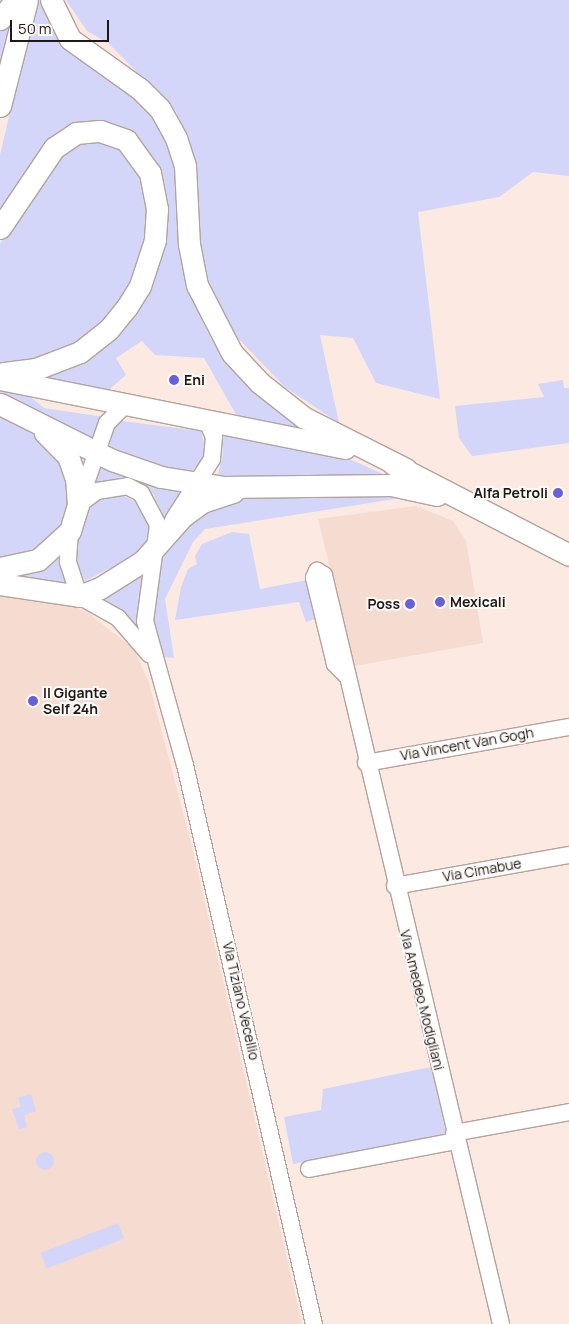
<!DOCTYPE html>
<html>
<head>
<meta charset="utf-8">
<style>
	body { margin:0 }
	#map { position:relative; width:569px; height:1324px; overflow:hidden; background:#fbe9e2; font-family:Manrope,sans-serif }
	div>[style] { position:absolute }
	.built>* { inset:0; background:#f5dbd0 }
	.green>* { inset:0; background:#d3d6f9; transform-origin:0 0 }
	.round { border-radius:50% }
	.roads { filter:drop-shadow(1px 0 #b4a39c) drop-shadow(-1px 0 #b4a39c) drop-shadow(0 1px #b4a39c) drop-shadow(0 -1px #b4a39c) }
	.minor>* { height:16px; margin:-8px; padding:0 8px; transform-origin:8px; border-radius:8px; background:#fff }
	.major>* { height:21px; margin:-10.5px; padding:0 10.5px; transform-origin:10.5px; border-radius:10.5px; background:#fff }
	.dots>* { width:14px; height:14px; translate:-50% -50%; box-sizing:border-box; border:2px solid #fdfaf8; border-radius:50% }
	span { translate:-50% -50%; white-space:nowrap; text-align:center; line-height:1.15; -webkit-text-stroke:4px #fdfaf8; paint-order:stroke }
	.poi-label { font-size:14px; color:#1f1916; font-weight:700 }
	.left { translate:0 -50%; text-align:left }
	.right { translate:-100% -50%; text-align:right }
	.street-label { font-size:14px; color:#1f1916 }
	.scale { position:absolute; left:10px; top:20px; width:99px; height:22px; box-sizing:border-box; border:2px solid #1f1916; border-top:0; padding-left:6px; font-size:15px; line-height:18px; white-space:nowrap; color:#1f1916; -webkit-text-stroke:4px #fdfaf8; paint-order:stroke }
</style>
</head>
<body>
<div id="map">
	<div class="built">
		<div style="clip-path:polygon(416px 506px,453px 521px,466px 541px,483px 643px,354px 666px,318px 519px)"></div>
		<div style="clip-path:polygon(0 595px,62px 600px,88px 613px,134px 649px,149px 683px,192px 847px,302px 1324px,0 1324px)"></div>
	</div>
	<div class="green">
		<div style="clip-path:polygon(36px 0,43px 0,150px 110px,176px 162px,190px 295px,211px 339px,236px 372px,304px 430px,238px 418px,204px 358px,155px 355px,142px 341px,116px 358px,126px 375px,104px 394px,35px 377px,140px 299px,153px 164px,77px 124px,0 212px,0 155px)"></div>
		<div style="clip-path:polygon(66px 0,569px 0,569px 176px,533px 172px,499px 197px,418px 212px,440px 399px,376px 383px,353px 338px,320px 335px,339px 423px,285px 387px,229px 329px,201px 262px,196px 193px,176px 111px,108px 43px,87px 31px)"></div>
		<div style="clip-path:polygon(13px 17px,0 69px,0 24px)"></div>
		<div style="clip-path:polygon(78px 140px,113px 141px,139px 165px,150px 215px,134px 282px,92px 334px,49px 358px,0 365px,0 244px,57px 154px)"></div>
		<div style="clip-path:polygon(563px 380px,564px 388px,569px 388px,569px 443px,472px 456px,459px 438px,455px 406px,544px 397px,538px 384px)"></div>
		<div style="clip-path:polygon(0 386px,23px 391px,44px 408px,104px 417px,93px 444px,0 393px)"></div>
		<div style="clip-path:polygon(0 413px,45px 440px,61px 458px,70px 497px,61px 525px,35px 552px,0 562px)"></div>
		<div style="clip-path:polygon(122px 421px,201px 431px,207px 455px,186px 477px,110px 449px,109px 433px)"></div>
		<div style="clip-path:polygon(220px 433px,340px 455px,383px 474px,217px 478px,223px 454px)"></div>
		<div style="clip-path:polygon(101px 464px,185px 489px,164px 518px,153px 494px,143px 486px,114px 480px,95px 486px)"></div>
		<div style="clip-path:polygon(118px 493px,141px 504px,150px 525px,147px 540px,139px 553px,85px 581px,76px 563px,76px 541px,88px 508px,106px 495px)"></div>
		<div style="clip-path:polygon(397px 494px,401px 498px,205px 529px,193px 542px,165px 599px,174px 658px,164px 657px,154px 620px,155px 595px,160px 564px,176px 531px,225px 498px)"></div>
		<div style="clip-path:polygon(232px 532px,249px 534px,260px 589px,307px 580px,318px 618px,306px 622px,299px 602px,175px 620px,181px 587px,188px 569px,197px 564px,195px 556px,202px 544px)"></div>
		<div style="clip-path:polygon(63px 550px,69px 585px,10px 575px)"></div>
		<div style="clip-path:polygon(145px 569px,141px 627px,139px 630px,103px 601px,101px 593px)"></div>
		<div style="clip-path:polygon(431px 1067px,447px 1137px,293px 1164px,284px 1117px,321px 1110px,323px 1089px)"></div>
		<div style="clip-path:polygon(31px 1094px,36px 1111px,24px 1115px,27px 1127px,19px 1129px,12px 1109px,21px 1107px,18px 1098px)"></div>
		<div class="round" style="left:36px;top:1152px;width:18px;height:18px"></div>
		<div style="left:118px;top:1223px;width:17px;height:83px;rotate:69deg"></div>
	</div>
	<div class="roads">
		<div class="minor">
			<div style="left:80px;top:500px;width:82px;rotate:-70.7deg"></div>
			<div style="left:107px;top:423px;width:24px;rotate:-45deg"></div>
			<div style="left:78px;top:505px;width:24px;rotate:-36deg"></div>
			<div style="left:97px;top:491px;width:30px;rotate:-9deg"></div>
			<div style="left:127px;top:486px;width:16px;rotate:27deg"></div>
			<div style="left:141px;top:493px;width:36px;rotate:62deg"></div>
			<div style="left:158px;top:525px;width:97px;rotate:97.7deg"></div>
			<div style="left:145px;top:621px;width:149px;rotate:74.5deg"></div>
			<div style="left:185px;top:765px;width:574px;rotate:77.01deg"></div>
			<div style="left:173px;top:520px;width:72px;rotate:-57.4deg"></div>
			<div style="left:212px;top:459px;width:22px;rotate:-85deg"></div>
			<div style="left:214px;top:437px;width:17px;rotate:-114deg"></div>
			<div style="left:70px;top:531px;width:31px;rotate:94deg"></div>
			<div style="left:68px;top:562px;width:36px;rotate:72deg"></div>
			<div style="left:79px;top:596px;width:45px;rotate:29.4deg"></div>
			<div style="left:118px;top:618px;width:48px;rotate:49.3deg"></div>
			<div style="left:346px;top:675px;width:16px;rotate:-135deg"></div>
			<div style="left:335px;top:664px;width:89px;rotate:-103.7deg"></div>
			<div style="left:314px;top:578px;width:8px;rotate:-67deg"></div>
			<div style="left:317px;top:571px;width:8px;rotate:30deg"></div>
			<div style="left:324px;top:575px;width:770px;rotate:76.7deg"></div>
			<div style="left:366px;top:763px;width:206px;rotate:-10.1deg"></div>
			<div style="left:395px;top:886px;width:177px;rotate:-10.1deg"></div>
			<div style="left:454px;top:1133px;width:117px;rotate:-10.3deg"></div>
			<div style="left:309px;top:1169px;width:150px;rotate:-10.8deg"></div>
		</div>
		<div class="major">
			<div style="left:51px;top:0;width:43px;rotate:64deg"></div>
			<div style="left:70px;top:39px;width:86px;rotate:35.5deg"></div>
			<div style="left:140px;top:89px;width:28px;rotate:45deg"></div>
			<div style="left:160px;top:109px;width:33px;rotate:61deg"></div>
			<div style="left:176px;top:138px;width:29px;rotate:72deg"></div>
			<div style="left:185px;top:166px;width:78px;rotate:87.1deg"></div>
			<div style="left:189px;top:244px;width:42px;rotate:79deg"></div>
			<div style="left:197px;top:285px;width:76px;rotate:62.8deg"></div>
			<div style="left:232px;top:353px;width:41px;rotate:47deg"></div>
			<div style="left:260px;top:383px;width:55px;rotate:38.3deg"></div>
			<div style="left:303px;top:417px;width:115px;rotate:26.8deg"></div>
			<div style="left:0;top:19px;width:25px;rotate:-50deg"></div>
			<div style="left:0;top:106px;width:109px;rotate:-75.7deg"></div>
			<div style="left:0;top:228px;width:97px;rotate:-56deg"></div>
			<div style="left:54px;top:148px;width:27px;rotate:-34deg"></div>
			<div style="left:76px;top:133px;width:24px;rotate:-5deg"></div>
			<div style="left:100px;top:131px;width:28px;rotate:19deg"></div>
			<div style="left:126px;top:140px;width:41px;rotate:54deg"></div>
			<div style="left:150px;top:173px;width:37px;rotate:79deg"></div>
			<div style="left:157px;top:209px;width:31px;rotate:94deg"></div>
			<div style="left:155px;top:240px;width:48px;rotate:108.1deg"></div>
			<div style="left:140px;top:286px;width:26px;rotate:122deg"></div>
			<div style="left:126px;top:308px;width:28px;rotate:129deg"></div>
			<div style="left:108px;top:330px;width:36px;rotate:142deg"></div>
			<div style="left:80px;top:352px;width:47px;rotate:158.9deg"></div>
			<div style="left:36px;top:369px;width:34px;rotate:173deg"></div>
			<div style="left:0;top:379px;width:352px;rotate:11.3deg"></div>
			<div style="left:0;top:404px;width:125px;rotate:26.6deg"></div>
			<div style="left:112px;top:460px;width:52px;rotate:19.1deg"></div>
			<div style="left:161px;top:477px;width:64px;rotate:9deg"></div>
			<div style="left:224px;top:487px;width:167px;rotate:-0.7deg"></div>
			<div style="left:391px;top:485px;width:47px;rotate:12.3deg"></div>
			<div style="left:393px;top:464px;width:198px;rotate:27.3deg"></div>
			<div style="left:0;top:568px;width:39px;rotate:-12deg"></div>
			<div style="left:38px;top:560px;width:43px;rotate:-42.2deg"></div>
			<div style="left:70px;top:531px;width:27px;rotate:-73deg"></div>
			<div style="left:78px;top:505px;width:26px;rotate:-94deg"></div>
			<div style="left:76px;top:479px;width:24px;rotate:-109deg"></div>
			<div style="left:68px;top:456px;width:33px;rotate:-135deg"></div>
			<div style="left:0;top:584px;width:80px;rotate:8.6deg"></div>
			<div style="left:79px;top:596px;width:22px;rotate:-21deg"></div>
			<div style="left:100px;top:588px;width:51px;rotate:-32.1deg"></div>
			<div style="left:143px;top:561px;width:60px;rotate:-48.4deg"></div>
			<div style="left:183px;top:516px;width:24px;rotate:-36deg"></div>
			<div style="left:202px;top:502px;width:33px;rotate:-18deg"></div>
		</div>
	</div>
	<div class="dots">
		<div style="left:174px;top:380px;background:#6760d9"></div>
		<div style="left:558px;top:493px;background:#6760d9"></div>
		<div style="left:440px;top:602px;background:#6760d9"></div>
		<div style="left:410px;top:604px;background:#6760d9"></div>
		<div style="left:33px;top:701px;background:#6760d9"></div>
	</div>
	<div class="poi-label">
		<span class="left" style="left:184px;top:380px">Eni</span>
		<span class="right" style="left:548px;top:493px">Alfa Petroli</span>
		<span class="left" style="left:450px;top:602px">Mexicali</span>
		<span class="right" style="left:400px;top:604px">Poss</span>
		<span class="left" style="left:43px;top:701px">Il Gigante<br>Self 24h</span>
	</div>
	<div class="street-label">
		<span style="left:467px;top:744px;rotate:-10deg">Via Vincent Van Gogh</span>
		<span style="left:482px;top:870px;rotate:-10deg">Via Cimabue</span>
		<span style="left:422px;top:1000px;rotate:76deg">Via Amedeo Modigliani</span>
		<span style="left:241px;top:1001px;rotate:77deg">Via Tiziano Vecellio</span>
	</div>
	<div class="scale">50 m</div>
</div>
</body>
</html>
